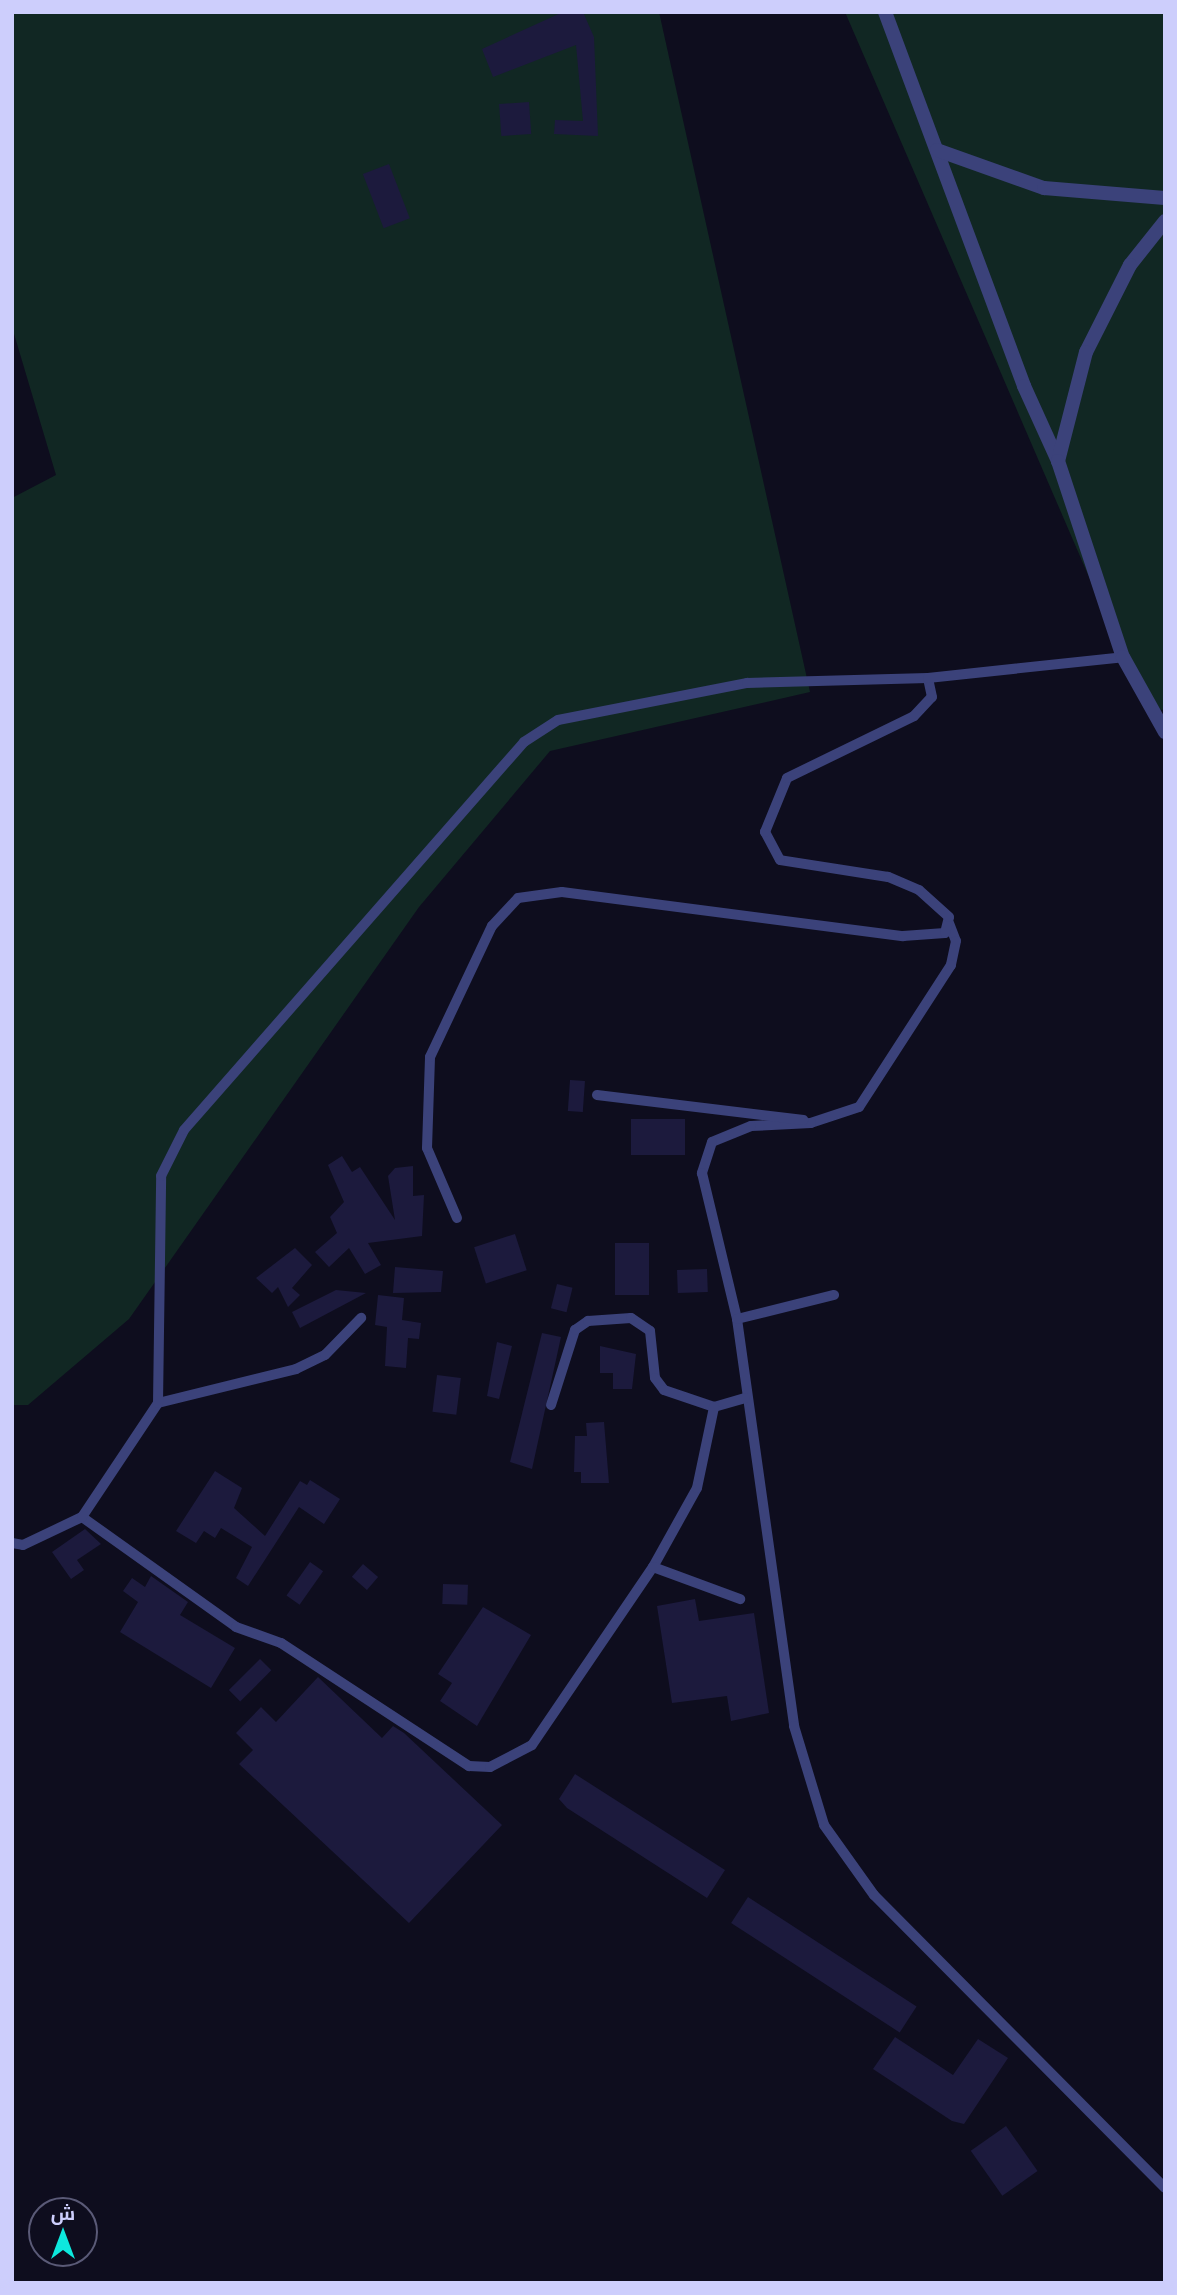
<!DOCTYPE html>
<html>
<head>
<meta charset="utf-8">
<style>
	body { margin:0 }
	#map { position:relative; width:1177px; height:2295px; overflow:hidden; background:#0e0d1e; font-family:"PT Sans",Cairo,sans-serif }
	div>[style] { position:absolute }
	.green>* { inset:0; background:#112723 }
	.building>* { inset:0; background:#1c1a3d; transform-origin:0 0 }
	.lane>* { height:10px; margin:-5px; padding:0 5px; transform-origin:5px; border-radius:5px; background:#3b427a }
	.street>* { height:14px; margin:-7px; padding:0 7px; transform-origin:7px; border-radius:7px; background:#3b427a }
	span { translate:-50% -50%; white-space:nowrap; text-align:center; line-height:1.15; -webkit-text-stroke:7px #0e0d1e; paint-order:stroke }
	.frame { position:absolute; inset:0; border:14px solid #cdcefc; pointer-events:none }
	.north { position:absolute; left:28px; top:2197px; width:70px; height:70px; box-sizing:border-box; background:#0e0d1e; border:2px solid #5a5a77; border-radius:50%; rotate:0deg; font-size:19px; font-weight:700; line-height:28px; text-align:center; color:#cdcefc }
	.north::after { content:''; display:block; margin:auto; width:24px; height:32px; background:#0de8dd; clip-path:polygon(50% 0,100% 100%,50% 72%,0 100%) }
</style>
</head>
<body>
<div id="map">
	<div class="green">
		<div style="clip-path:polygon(12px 12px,659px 12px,810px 692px,550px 751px,419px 907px,129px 1319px,28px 1405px,12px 1405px,12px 498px,56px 475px,12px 327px)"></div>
		<div style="clip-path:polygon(845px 12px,1165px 12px,1165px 710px,1146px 709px)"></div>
	</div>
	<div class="building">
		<div style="clip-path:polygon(563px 12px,583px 12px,594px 37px,598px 136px,554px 134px,555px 120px,583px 121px,576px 45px,493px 77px,482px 49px)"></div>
		<div style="left:529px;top:102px;width:32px;height:30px;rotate:86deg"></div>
		<div style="left:389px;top:164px;width:58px;height:28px;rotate:69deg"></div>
		<div style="left:570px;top:1080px;width:15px;height:31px;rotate:4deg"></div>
		<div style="left:631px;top:1119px;width:54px;height:36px"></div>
		<div style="clip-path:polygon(342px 1156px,352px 1172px,360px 1167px,395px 1220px,388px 1176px,395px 1168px,413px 1166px,413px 1196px,424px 1195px,422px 1236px,368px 1243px,381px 1265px,365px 1274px,349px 1248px,329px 1267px,315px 1252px,337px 1233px,330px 1217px,344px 1202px,328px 1165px)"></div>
		<div style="left:515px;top:1234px;width:38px;height:43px;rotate:72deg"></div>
		<div style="left:615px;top:1243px;width:34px;height:52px"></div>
		<div style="clip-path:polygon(295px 1248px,312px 1265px,292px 1288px,300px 1295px,288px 1307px,278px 1287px,272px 1293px,256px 1278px)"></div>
		<div style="clip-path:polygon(395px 1267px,443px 1271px,441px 1292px,393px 1293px)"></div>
		<div style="left:707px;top:1269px;width:23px;height:30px;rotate:88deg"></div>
		<div style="left:557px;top:1284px;width:16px;height:25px;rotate:14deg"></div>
		<div style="clip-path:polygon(336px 1290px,366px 1293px,300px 1328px,292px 1312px)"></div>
		<div style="clip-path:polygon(378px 1295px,404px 1298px,402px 1320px,421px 1323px,419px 1339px,408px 1338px,406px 1368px,385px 1366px,387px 1327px,375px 1325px)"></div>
		<div style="clip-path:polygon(542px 1333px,561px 1337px,532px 1469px,510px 1462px)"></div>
		<div style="clip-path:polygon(497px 1342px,512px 1346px,499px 1399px,487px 1396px)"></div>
		<div style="clip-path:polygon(600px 1346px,636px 1354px,632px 1389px,613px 1389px,613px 1373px,600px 1373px)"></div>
		<div style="left:437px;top:1375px;width:24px;height:37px;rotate:7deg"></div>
		<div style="clip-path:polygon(604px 1422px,609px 1483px,581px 1483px,581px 1472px,574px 1472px,575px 1436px,587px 1436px,586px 1423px)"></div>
		<div style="clip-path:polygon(215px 1471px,242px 1488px,234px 1508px,265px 1536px,300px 1481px,307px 1485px,310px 1480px,340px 1499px,324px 1524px,299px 1507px,248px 1586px,236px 1578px,252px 1547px,221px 1528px,215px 1538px,204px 1531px,196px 1543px,176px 1531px)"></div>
		<div style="clip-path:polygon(85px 1529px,101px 1544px,77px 1560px,84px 1570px,71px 1579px,52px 1552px)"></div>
		<div style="left:310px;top:1562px;width:16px;height:41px;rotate:35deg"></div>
		<div style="left:363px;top:1564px;width:20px;height:17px;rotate:41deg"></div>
		<div style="clip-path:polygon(151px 1576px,188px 1602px,180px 1615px,235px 1648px,211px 1688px,120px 1632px,138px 1602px,123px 1591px,132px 1578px,145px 1587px)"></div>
		<div style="left:443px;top:1584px;width:25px;height:20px;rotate:2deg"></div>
		<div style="clip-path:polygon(695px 1599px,699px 1621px,754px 1613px,769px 1713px,731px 1721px,727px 1696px,672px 1703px,657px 1606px)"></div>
		<div style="clip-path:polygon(483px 1607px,531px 1635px,477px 1726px,440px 1701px,452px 1683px,438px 1674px)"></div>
		<div style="left:260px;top:1659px;width:16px;height:44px;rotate:45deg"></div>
		<div style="clip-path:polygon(318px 1677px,382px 1738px,393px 1726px,404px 1733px,502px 1825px,409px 1923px,239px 1764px,253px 1750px,236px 1733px,261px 1707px,276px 1722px)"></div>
		<div style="clip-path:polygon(575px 1774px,725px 1870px,707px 1898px,567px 1808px,559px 1799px)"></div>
		<div style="left:748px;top:1897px;width:201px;height:31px;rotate:33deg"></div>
		<div style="clip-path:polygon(895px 2037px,953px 2075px,978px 2039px,1008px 2058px,964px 2124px,952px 2121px,873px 2069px)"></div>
		<div style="left:1006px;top:2126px;width:55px;height:43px;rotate:55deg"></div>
	</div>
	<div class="lane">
		<div style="left:949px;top:923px;width:19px;rotate:69deg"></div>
		<div style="left:956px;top:941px;width:25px;rotate:102deg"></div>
		<div style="left:951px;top:965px;width:169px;rotate:122.9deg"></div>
		<div style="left:859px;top:1107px;width:51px;rotate:161.6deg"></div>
		<div style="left:811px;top:1123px;width:60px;rotate:177.1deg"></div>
		<div style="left:751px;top:1126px;width:42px;rotate:157.7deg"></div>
		<div style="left:712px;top:1142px;width:33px;rotate:108deg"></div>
		<div style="left:702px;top:1173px;width:150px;rotate:76.5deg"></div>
		<div style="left:737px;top:1319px;width:411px;rotate:82deg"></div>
		<div style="left:794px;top:1726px;width:103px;rotate:73.1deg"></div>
		<div style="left:824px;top:1825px;width:86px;rotate:54.5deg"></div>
		<div style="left:874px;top:1895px;width:413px;rotate:45.2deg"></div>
		<div style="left:597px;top:1095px;width:208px;rotate:6.9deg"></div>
		<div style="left:457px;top:1218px;width:76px;rotate:-113.2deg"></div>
		<div style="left:427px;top:1148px;width:91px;rotate:-88.1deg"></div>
		<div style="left:430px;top:1057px;width:145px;rotate:-64.7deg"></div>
		<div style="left:492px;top:926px;width:38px;rotate:-47deg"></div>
		<div style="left:518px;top:898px;width:44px;rotate:-7.8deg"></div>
		<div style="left:562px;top:892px;width:344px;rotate:7.4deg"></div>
		<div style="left:903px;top:936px;width:42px;rotate:-4.1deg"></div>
		<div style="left:945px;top:933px;width:16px;rotate:-76deg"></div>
		<div style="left:949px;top:917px;width:40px;rotate:-138deg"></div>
		<div style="left:919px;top:890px;width:34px;rotate:-157deg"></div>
		<div style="left:888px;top:877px;width:109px;rotate:-171.1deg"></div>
		<div style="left:780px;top:860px;width:32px;rotate:-118deg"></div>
		<div style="left:765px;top:832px;width:58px;rotate:-67.8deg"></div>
		<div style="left:787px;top:778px;width:141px;rotate:-26deg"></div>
		<div style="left:914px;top:716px;width:26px;rotate:-47deg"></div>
		<div style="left:932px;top:697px;width:19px;rotate:-102deg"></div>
		<div style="left:737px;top:1319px;width:100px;rotate:-13.9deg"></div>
		<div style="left:158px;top:1403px;width:142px;rotate:-13.8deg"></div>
		<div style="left:296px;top:1369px;width:32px;rotate:-26deg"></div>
		<div style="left:325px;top:1355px;width:52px;rotate:-45.8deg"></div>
		<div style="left:551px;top:1405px;width:79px;rotate:-72.3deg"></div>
		<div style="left:575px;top:1330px;width:16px;rotate:-35deg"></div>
		<div style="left:588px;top:1321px;width:43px;rotate:-4deg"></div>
		<div style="left:631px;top:1318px;width:23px;rotate:34deg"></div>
		<div style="left:650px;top:1331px;width:47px;rotate:83.9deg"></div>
		<div style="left:655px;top:1378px;width:15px;rotate:53deg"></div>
		<div style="left:664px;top:1390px;width:53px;rotate:18.8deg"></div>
		<div style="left:714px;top:1407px;width:32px;rotate:-16deg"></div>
		<div style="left:82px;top:1517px;width:189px;rotate:35.5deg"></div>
		<div style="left:236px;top:1627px;width:48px;rotate:19.6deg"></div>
		<div style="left:281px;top:1643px;width:225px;rotate:33.2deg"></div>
		<div style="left:469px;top:1766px;width:21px;rotate:3deg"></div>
		<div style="left:490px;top:1767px;width:47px;rotate:-27.6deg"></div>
		<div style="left:532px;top:1745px;width:215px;rotate:-55.8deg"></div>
		<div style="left:653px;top:1567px;width:90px;rotate:-60.9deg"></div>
		<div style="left:697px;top:1488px;width:83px;rotate:-78.1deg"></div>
		<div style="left:12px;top:1543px;width:11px;rotate:10deg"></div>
		<div style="left:23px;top:1545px;width:65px;rotate:-25.4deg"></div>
		<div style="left:82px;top:1517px;width:137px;rotate:-56.3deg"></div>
		<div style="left:158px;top:1403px;width:227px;rotate:-89.2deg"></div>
		<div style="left:161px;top:1176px;width:51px;rotate:-63.4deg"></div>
		<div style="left:184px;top:1130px;width:516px;rotate:-48.77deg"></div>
		<div style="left:524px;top:742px;width:40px;rotate:-32.9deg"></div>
		<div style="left:558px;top:720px;width:193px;rotate:-11.1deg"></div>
		<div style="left:747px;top:683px;width:181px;rotate:-1.6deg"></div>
		<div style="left:928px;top:678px;width:196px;rotate:-6.1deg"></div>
		<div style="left:653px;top:1567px;width:93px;rotate:20.2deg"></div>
	</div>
	<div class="street">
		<div style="left:885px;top:12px;width:399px;rotate:69.6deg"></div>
		<div style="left:1024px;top:386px;width:82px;rotate:65.6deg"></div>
		<div style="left:937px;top:150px;width:114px;rotate:19.6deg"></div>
		<div style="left:1044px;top:188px;width:121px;rotate:4.7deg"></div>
		<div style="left:1165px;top:221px;width:56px;rotate:128.5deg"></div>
		<div style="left:1130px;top:265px;width:97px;rotate:116.8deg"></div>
		<div style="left:1086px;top:352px;width:113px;rotate:104.4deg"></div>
		<div style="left:1058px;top:461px;width:206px;rotate:71.7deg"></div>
		<div style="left:1123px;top:657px;width:86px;rotate:60.8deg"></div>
	</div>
	<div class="frame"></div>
	<div class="north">ش</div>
</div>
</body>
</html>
